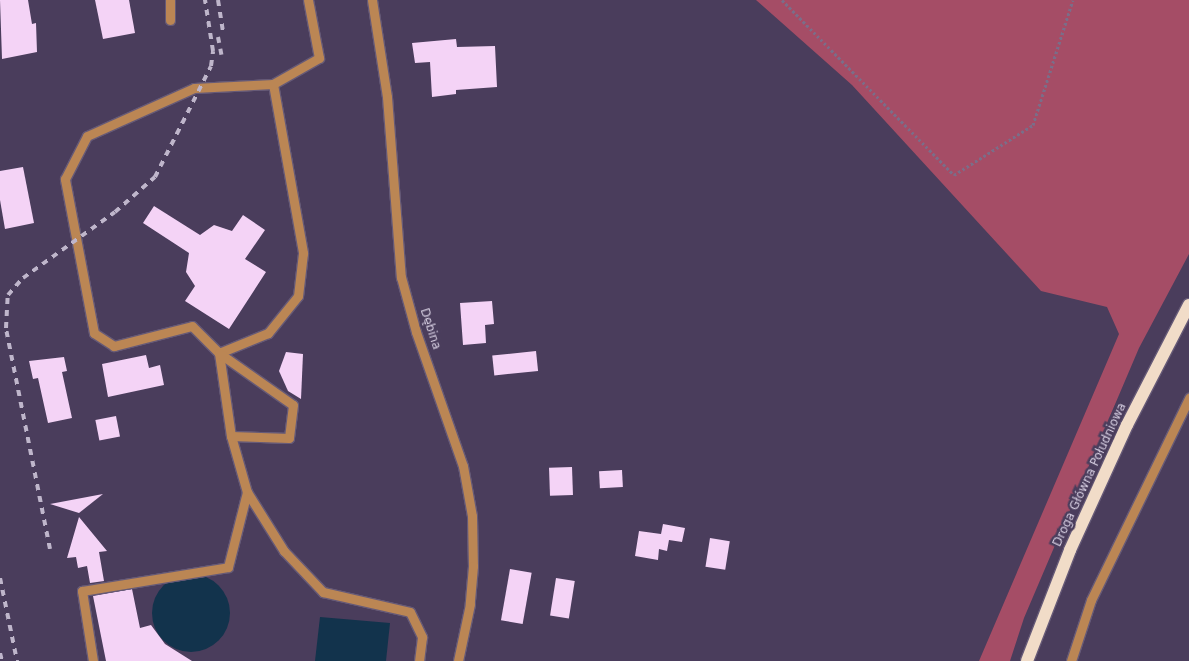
<!DOCTYPE html>
<html>
<head>
<meta charset="utf-8">
<style>
	body { margin:0 }
	#map { position:relative; width:1189px; height:661px; overflow:hidden; background:#4a3d5c; font-family:"DejaVu Sans",sans-serif }
	div>[style] { position:absolute }
	.green>* { inset:0; background:#a54d66 }
	.water>* { inset:0; background:#12334c }
	.round { border-radius:50% }
	.building>* { inset:0; background:#f4d3f6; transform-origin:0 0 }
	.path>* { height:3px; margin-top:-1.5px; transform-origin:0; background:repeating-linear-gradient(90deg,#7a6e89 0 2.5px,transparent 0 5px) }
	.roads { filter:drop-shadow(1px 0 #665a77) drop-shadow(-1px 0 #665a77) drop-shadow(0 1px #665a77) drop-shadow(0 -1px #665a77) }
	.minor>* { height:9px; margin:-4.5px; padding:0 4.5px; transform-origin:4.5px; border-radius:4.5px; background:#bb8654 }
	.major>* { height:12px; margin:-6px; padding:0 6px; transform-origin:6px; border-radius:6px; background:#f1dcc8 }
	.rail>* { height:4px; margin-top:-2px; transform-origin:0; background:repeating-linear-gradient(90deg,#bfb6cb 0 6px,transparent 0 12px) }
	span { translate:-50% -50%; white-space:nowrap; text-align:center; line-height:1.15; -webkit-text-stroke:5px #4a3d5c; paint-order:stroke }
	.street-label { font-size:12px; color:#d7cfe2 }
</style>
</head>
<body>
<div id="map">
	<div class="green">
		<div style="clip-path:polygon(756px 0,1189px 0,1189px 254px,1139px 348px,1024px 618px,1010px 661px,979px 661px,1119px 334px,1107px 307px,1041px 291px,852px 85px)"></div>
	</div>
	<div class="water">
		<div class="round" style="left:152px;top:574px;width:78px;height:78px"></div>
		<div style="clip-path:polygon(320px 617px,390px 623px,386px 661px,315px 661px)"></div>
	</div>
	<div class="building">
		<div style="clip-path:polygon(0 0,28px 0,32px 24px,36px 23px,37px 52px,2px 59px)"></div>
		<div style="clip-path:polygon(95px 0,129px 0,135px 33px,103px 39px)"></div>
		<div style="clip-path:polygon(456px 39px,457px 47px,495px 46px,497px 87px,456px 90px,456px 94px,432px 97px,430px 62px,415px 63px,412px 43px)"></div>
		<div style="clip-path:polygon(23px 167px,34px 223px,5px 229px,0 200px,0 171px)"></div>
		<div style="clip-path:polygon(154px 206px,200px 235px,214px 225px,232px 231px,243px 215px,265px 230px,245px 259px,266px 272px,229px 329px,185px 301px,195px 286px,186px 272px,189px 253px,143px 223px)"></div>
		<div style="clip-path:polygon(492px 301px,494px 324px,485px 325px,486px 343px,463px 345px,460px 303px)"></div>
		<div style="left:536px;top:351px;width:20px;height:44px;rotate:84deg"></div>
		<div style="clip-path:polygon(286px 352px,303px 354px,301px 399px,288px 391px,279px 371px)"></div>
		<div style="clip-path:polygon(146px 355px,149px 368px,160px 365px,164px 385px,108px 397px,102px 364px)"></div>
		<div style="clip-path:polygon(64px 357px,67px 371px,62px 372px,72px 418px,48px 423px,38px 378px,33px 379px,29px 361px)"></div>
		<div style="left:116px;top:416px;width:21px;height:21px;rotate:79deg"></div>
		<div style="left:572px;top:467px;width:28px;height:23px;rotate:88deg"></div>
		<div style="left:622px;top:470px;width:17px;height:23px;rotate:87deg"></div>
		<div style="clip-path:polygon(103px 494px,79px 513px,50px 504px)"></div>
		<div style="clip-path:polygon(79px 517px,107px 551px,99px 552px,104px 581px,90px 583px,87px 566px,78px 568px,76px 557px,67px 558px)"></div>
		<div style="clip-path:polygon(663px 524px,685px 528px,682px 542px,669px 540px,667px 551px,659px 549px,658px 560px,635px 556px,639px 531px,661px 534px)"></div>
		<div style="left:710px;top:538px;width:20px;height:29px;rotate:9deg"></div>
		<div style="left:510px;top:569px;width:22px;height:52px;rotate:10deg"></div>
		<div style="left:556px;top:578px;width:19px;height:38px;rotate:9deg"></div>
		<div style="clip-path:polygon(132px 589px,140px 628px,151px 625px,165px 644px,192px 661px,106px 661px,93px 596px)"></div>
	</div>
	<div class="path">
		<div style="left:782px;top:0;width:245px;rotate:45.5deg"></div>
		<div style="left:954px;top:175px;width:93px;rotate:-32.3deg"></div>
		<div style="left:1033px;top:125px;width:131px;rotate:-72.3deg"></div>
	</div>
	<div class="roads">
		<div class="minor">
			<div style="left:170px;top:0;width:20px;rotate:90deg"></div>
			<div style="left:372px;top:0;width:98px;rotate:81.2deg"></div>
			<div style="left:387px;top:97px;width:181px;rotate:85.6deg"></div>
			<div style="left:401px;top:277px;width:57px;rotate:74.7deg"></div>
			<div style="left:416px;top:332px;width:142px;rotate:70.7deg"></div>
			<div style="left:463px;top:466px;width:51px;rotate:79.8deg"></div>
			<div style="left:472px;top:516px;width:50px;rotate:88.9deg"></div>
			<div style="left:473px;top:566px;width:38px;rotate:95deg"></div>
			<div style="left:470px;top:604px;width:58px;rotate:101.9deg"></div>
			<div style="left:273px;top:84px;width:172px;rotate:79.9deg"></div>
			<div style="left:303px;top:253px;width:43px;rotate:96.6deg"></div>
			<div style="left:298px;top:296px;width:48px;rotate:129deg"></div>
			<div style="left:268px;top:333px;width:53px;rotate:157.8deg"></div>
			<div style="left:219px;top:353px;width:38px;rotate:-135deg"></div>
			<div style="left:192px;top:326px;width:81px;rotate:165.6deg"></div>
			<div style="left:114px;top:346px;width:24px;rotate:-147deg"></div>
			<div style="left:94px;top:333px;width:157px;rotate:-100.7deg"></div>
			<div style="left:65px;top:179px;width:48px;rotate:-62.9deg"></div>
			<div style="left:87px;top:136px;width:117px;rotate:-24.2deg"></div>
			<div style="left:194px;top:88px;width:79px;rotate:-2.9deg"></div>
			<div style="left:273px;top:84px;width:53px;rotate:-29.5deg"></div>
			<div style="left:319px;top:58px;width:59px;rotate:-100.7deg"></div>
			<div style="left:219px;top:353px;width:84px;rotate:81.8deg"></div>
			<div style="left:231px;top:436px;width:58px;rotate:74.1deg"></div>
			<div style="left:247px;top:492px;width:70px;rotate:57.9deg"></div>
			<div style="left:284px;top:551px;width:57px;rotate:46.4deg"></div>
			<div style="left:323px;top:592px;width:89px;rotate:12.9deg"></div>
			<div style="left:410px;top:612px;width:28px;rotate:64deg"></div>
			<div style="left:422px;top:637px;width:24px;rotate:97deg"></div>
			<div style="left:219px;top:353px;width:90px;rotate:35.1deg"></div>
			<div style="left:293px;top:405px;width:33px;rotate:97deg"></div>
			<div style="left:289px;top:438px;width:58px;rotate:-178deg"></div>
			<div style="left:93px;top:661px;width:71px;rotate:-98.9deg"></div>
			<div style="left:82px;top:591px;width:148px;rotate:-9.3deg"></div>
			<div style="left:228px;top:567px;width:77px;rotate:-75.8deg"></div>
			<div style="left:1071px;top:661px;width:64px;rotate:-71.8deg"></div>
			<div style="left:1091px;top:600px;width:225px;rotate:-64.1deg"></div>
		</div>
		<div class="major">
			<div style="left:1027px;top:661px;width:119px;rotate:-68.8deg"></div>
			<div style="left:1070px;top:550px;width:137px;rotate:-65.5deg"></div>
			<div style="left:1127px;top:425px;width:135px;rotate:-62.7deg"></div>
		</div>
	</div>
	<div class="rail">
		<div style="left:218px;top:0;width:32px;rotate:81deg"></div>
		<div style="left:218px;top:37px;width:20px;rotate:79deg"></div>
		<div style="left:50px;top:549px;width:225px;rotate:-101.3deg"></div>
		<div style="left:6px;top:328px;width:33px;rotate:-87deg"></div>
		<div style="left:8px;top:295px;width:23px;rotate:-49deg"></div>
		<div style="left:23px;top:278px;width:113px;rotate:-35.7deg"></div>
		<div style="left:115px;top:212px;width:53px;rotate:-41.2deg"></div>
		<div style="left:155px;top:177px;width:124px;rotate:-63.2deg"></div>
		<div style="left:211px;top:66px;width:15px;rotate:-82deg"></div>
		<div style="left:213px;top:51px;width:52px;rotate:-98.9deg"></div>
		<div style="left:0;top:578px;width:85px;rotate:78.4deg"></div>
		<div style="left:0;top:653px;width:8px;rotate:76deg"></div>
	</div>
	<div class="street-label">
		<span style="left:430px;top:329px;rotate:72deg">Dębina</span>
		<span style="left:1090px;top:475px;rotate:-65deg">Droga Główna Południowa</span>
	</div>
</div>
</body>
</html>
